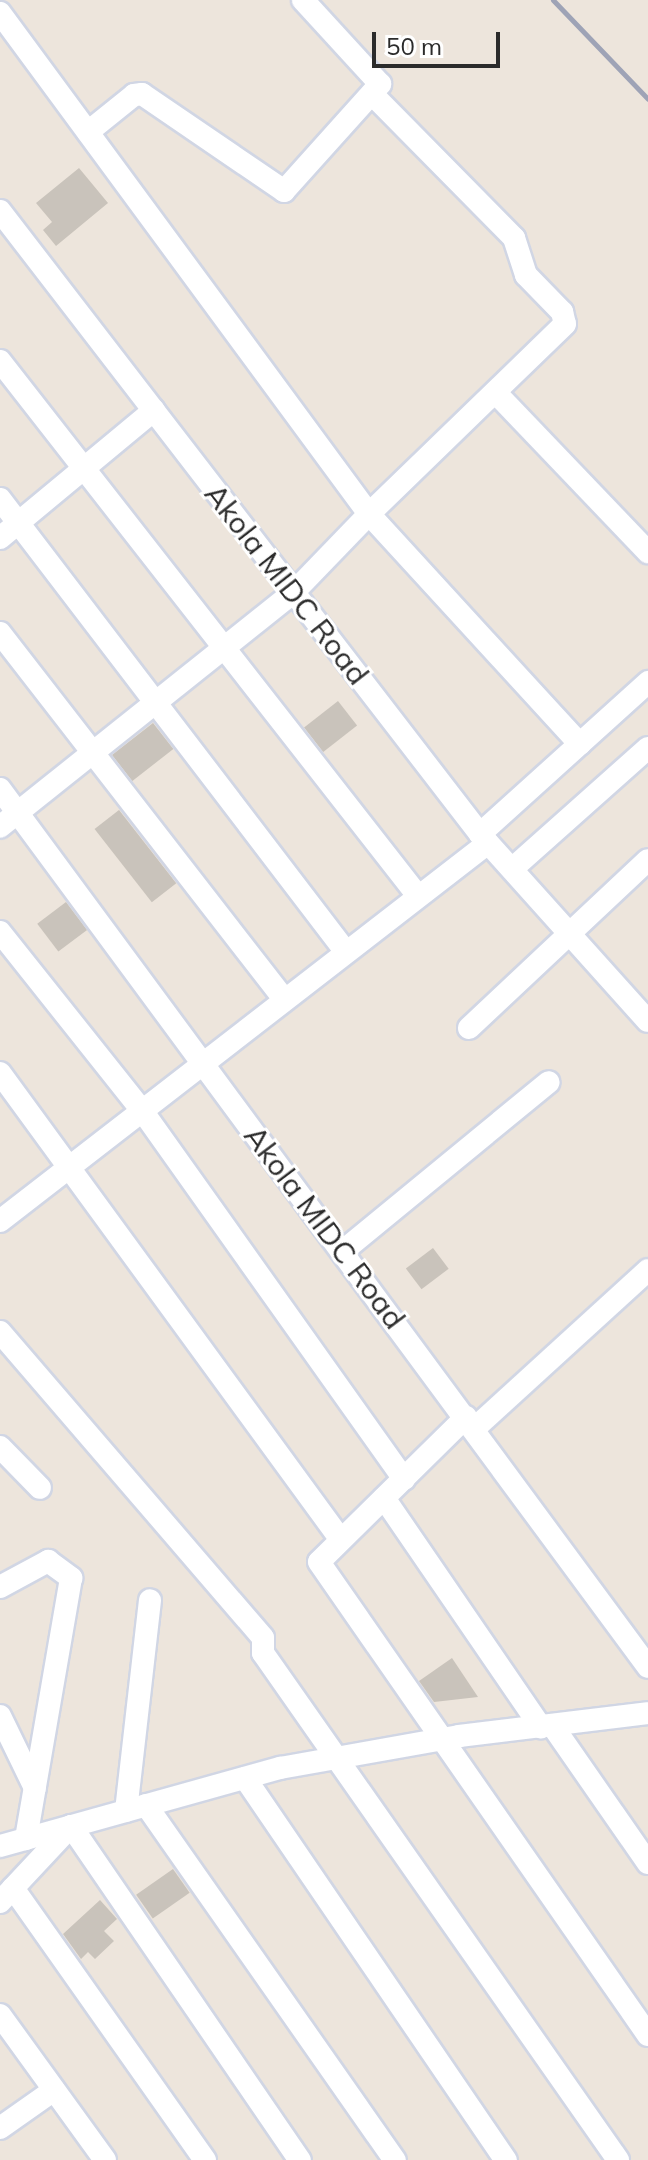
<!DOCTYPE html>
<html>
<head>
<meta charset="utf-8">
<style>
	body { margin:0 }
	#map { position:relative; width:648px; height:2160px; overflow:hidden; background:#ede5dc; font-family:Mulish,sans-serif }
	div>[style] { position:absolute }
	.building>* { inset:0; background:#c9c3bb; transform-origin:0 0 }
	.roads { filter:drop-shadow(2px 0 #d1d6e4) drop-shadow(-2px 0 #d1d6e4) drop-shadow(0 2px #d1d6e4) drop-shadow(0 -2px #d1d6e4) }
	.minor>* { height:22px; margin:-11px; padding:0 11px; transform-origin:11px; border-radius:11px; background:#fff }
	.rail>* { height:5px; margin:-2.5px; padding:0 2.5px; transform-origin:2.5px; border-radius:2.5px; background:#9ea3b6 }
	span { translate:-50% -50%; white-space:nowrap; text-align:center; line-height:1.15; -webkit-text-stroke:6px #fff; paint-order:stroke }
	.street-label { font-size:30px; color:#2b2b2b }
	.scale { position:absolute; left:372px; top:32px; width:128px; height:36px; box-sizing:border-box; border:4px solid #2b2b2b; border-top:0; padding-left:10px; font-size:24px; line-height:28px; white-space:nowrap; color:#2b2b2b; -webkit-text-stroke:6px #fff; paint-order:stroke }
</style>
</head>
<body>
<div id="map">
	<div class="building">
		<div style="clip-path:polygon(79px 168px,108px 203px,56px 246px,43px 230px,52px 222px,36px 203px)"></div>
		<div style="left:338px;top:701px;width:31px;height:43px;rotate:52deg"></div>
		<div style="left:153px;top:723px;width:33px;height:52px;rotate:52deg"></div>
		<div style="left:119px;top:810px;width:93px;height:31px;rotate:52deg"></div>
		<div style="left:66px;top:902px;width:35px;height:36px;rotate:53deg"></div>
		<div style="left:433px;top:1248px;width:26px;height:34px;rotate:53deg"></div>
		<div style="clip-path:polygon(452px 1658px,478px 1697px,434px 1702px,419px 1681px)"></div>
		<div style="left:173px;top:1869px;width:29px;height:45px;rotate:55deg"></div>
		<div style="clip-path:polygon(100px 1900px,117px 1919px,104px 1931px,114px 1941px,95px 1959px,88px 1952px,81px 1959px,63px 1934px)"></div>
	</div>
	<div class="roads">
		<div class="minor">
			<div style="left:0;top:13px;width:622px;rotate:53.63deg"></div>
			<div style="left:369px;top:514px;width:108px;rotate:133.9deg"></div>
			<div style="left:294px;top:592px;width:376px;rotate:141.4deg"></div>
			<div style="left:373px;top:95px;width:201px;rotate:45.4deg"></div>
			<div style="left:514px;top:238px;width:39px;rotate:72deg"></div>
			<div style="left:526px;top:275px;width:52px;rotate:45.8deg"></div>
			<div style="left:562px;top:312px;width:12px;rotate:76deg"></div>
			<div style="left:565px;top:324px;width:273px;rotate:135.9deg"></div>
			<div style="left:369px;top:514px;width:312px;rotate:47.5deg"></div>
			<div style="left:88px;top:132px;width:59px;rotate:-38.8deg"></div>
			<div style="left:134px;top:95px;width:8px;rotate:-7deg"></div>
			<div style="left:142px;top:94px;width:172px;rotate:34.3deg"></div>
			<div style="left:284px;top:191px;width:144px;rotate:-48.1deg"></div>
			<div style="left:380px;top:84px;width:114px;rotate:-132.5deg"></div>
			<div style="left:0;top:211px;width:786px;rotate:52.39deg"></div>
			<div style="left:480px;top:834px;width:251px;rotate:48.1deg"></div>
			<div style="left:0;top:361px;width:679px;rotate:52deg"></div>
			<div style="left:497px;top:394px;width:219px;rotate:46.3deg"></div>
			<div style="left:0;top:499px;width:570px;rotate:52.63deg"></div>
			<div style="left:0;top:538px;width:200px;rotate:-39.7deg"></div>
			<div style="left:0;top:633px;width:463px;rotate:52.2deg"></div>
			<div style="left:0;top:789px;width:1091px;rotate:53.57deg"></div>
			<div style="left:480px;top:834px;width:227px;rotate:-42.1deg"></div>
			<div style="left:512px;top:869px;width:182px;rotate:-41.7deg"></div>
			<div style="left:0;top:932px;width:226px;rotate:51.5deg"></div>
			<div style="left:141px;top:1109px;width:454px;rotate:54.6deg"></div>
			<div style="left:469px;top:1028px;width:245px;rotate:-43.2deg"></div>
			<div style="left:0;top:1073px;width:578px;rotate:53.86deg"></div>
			<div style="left:0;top:1221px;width:617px;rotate:-37.76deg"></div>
			<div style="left:343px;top:1251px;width:266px;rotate:-39.4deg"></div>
			<div style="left:0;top:1332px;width:403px;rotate:49.3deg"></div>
			<div style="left:263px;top:1638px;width:15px;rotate:90deg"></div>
			<div style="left:263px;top:1653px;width:619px;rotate:55deg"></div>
			<div style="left:466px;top:1417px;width:206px;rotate:135.4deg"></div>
			<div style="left:319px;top:1562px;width:576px;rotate:55.18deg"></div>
			<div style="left:475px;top:1428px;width:234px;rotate:-42.4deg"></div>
			<div style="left:0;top:1447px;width:57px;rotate:45.7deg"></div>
			<div style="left:384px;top:1498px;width:278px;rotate:55.6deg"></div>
			<div style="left:0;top:1587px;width:55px;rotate:-28.4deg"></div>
			<div style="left:48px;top:1561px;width:29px;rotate:36deg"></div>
			<div style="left:71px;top:1578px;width:265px;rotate:99.8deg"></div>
			<div style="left:0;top:1716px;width:80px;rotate:64.1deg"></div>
			<div style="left:552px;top:1725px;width:168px;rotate:55.2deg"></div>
			<div style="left:245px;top:1778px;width:463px;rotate:55.7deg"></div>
			<div style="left:146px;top:1805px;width:434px;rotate:55deg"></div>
			<div style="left:126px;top:1811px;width:212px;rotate:-83.5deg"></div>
			<div style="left:0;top:1846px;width:291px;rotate:-15.6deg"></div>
			<div style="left:280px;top:1768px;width:182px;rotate:-10.1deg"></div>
			<div style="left:459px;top:1736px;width:190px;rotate:-6.9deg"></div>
			<div style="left:13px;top:1888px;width:333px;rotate:54.8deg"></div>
			<div style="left:0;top:1902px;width:104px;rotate:-46.9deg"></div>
			<div style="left:71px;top:1826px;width:405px;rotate:55.6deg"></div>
			<div style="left:0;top:2015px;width:179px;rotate:54.1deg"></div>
			<div style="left:0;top:2128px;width:66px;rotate:-35.1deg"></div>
		</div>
	</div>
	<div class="rail">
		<div style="left:553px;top:0;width:137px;rotate:46.2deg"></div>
	</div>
	<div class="street-label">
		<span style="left:287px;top:584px;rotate:52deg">Akola MIDC Road</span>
		<span style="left:325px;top:1227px;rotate:53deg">Akola MIDC Road</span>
	</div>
	<div class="scale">50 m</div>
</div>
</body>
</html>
